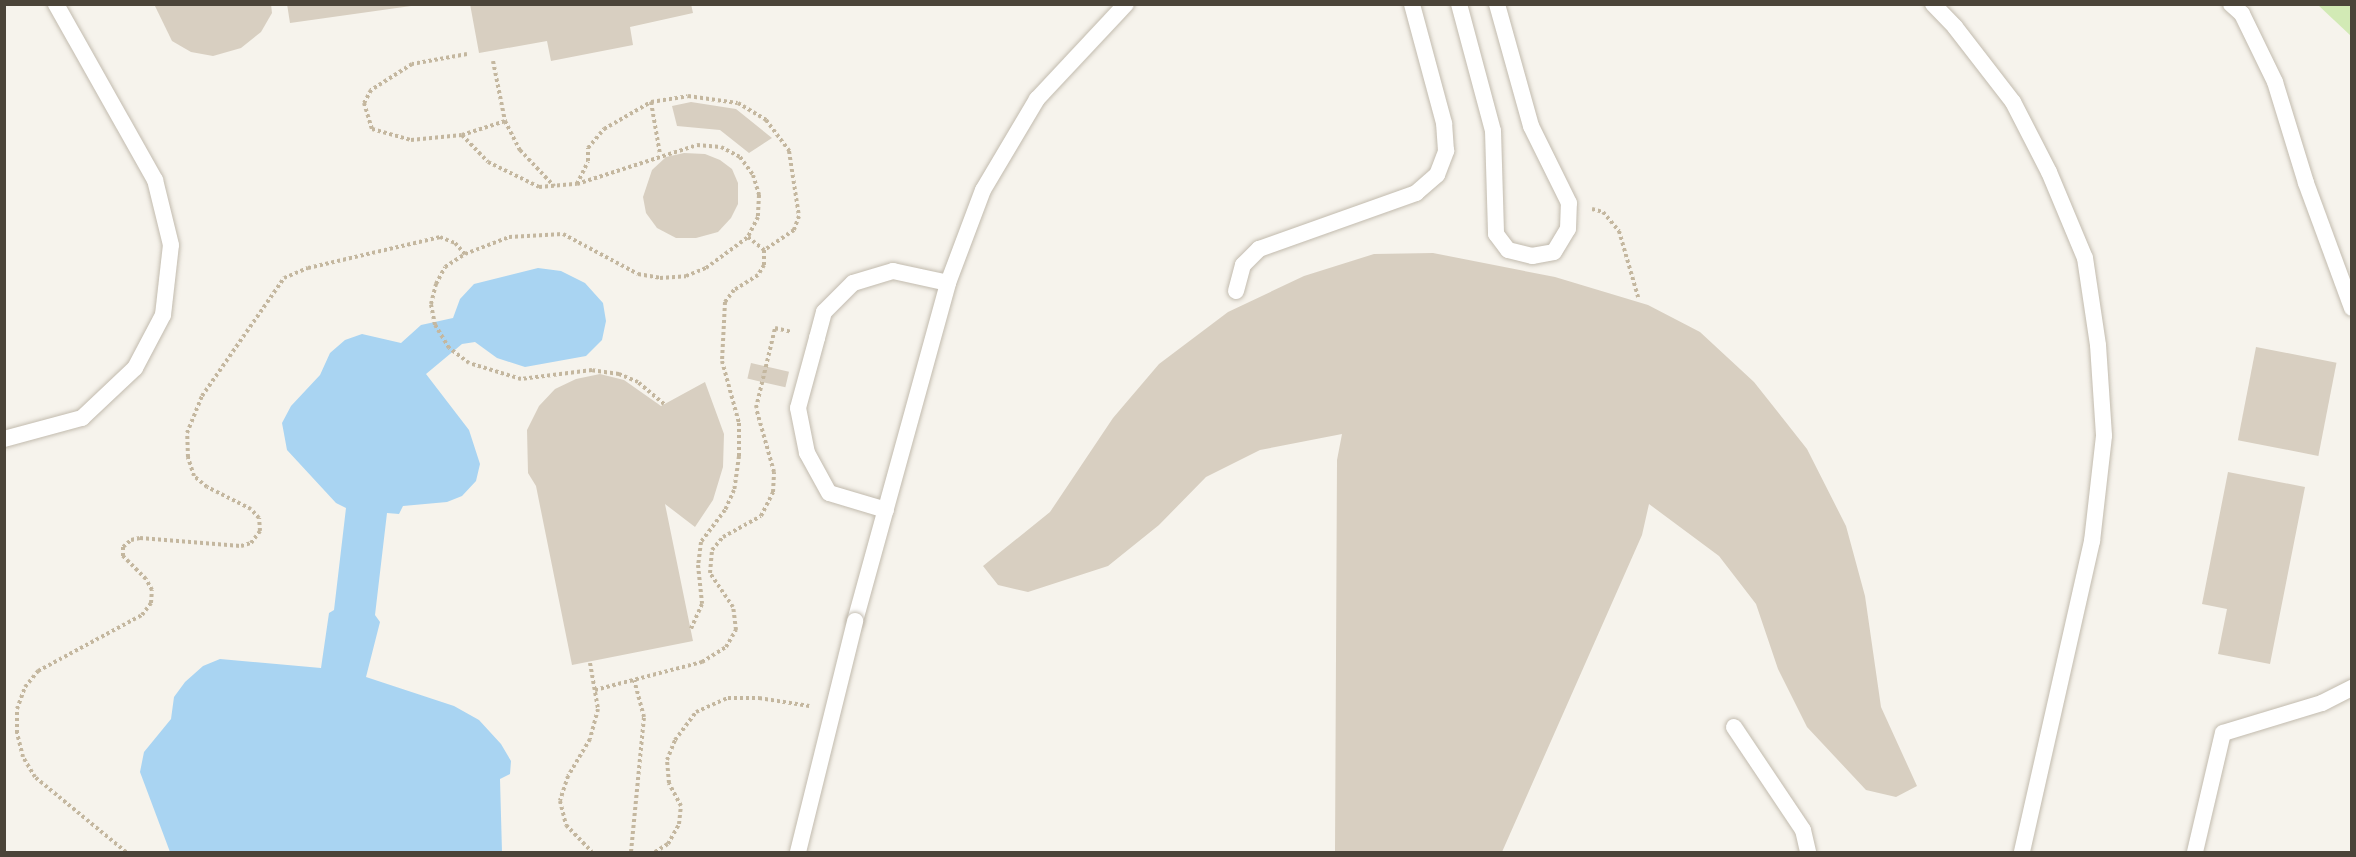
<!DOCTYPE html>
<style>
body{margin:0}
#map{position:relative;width:2356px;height:857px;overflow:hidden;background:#f6f3ec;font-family:"Noto Sans",sans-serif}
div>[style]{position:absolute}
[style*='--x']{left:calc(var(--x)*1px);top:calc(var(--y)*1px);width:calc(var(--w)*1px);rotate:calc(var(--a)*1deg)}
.green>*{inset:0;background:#d2eab5}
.water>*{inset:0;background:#a9d4f2}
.building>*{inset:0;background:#d8cfc1;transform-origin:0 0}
.path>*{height:4px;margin-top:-2px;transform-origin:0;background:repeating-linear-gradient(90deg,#c4b79f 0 3px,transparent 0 6px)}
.roads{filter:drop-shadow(0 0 2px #c2bbae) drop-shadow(0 0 2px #c2bbae)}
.lane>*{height:16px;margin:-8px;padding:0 8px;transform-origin:8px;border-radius:8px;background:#fff}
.bridges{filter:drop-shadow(0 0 2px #c2bbae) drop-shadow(0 0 2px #c2bbae)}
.lane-bridge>*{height:16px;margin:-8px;padding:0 8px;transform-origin:8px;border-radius:8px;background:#fff}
span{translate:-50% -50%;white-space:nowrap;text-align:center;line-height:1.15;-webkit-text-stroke:5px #fff;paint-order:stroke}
.frame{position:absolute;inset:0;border:6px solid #4b4439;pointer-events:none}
</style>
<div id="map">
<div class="green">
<div style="clip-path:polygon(2318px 5px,2351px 5px,2351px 36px)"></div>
</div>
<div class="water">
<div style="clip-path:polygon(538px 268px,561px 271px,585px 283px,603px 303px,606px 321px,602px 340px,586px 356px,525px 367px,497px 358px,475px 342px,462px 344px,426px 374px,469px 430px,480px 464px,476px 481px,462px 496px,447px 502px,403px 506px,399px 514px,387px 513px,375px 615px,380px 622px,366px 677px,454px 706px,479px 720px,501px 744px,511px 761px,510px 774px,500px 779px,502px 852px,170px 852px,140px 772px,144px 752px,171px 719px,174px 697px,185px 682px,203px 666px,220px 659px,321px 668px,329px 613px,334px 610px,346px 508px,336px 503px,287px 450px,282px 423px,291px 406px,320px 375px,330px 353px,345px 340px,362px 334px,401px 343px,421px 325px,453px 318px,460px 299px,474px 284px)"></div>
</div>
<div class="building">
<div style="clip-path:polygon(154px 4px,271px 4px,272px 13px,261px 32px,241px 48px,213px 56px,191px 52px,172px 41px)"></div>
<div style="clip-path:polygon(287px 4px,410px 4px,411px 6px,290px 23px)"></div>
<div style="clip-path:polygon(470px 4px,691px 4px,693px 13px,630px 27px,633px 45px,551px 61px,547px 41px,479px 53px)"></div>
<div style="clip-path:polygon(691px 102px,736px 109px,772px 138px,749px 153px,720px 130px,677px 126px,672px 106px)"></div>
<div style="clip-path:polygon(684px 153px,705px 154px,720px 160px,732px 169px,738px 183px,738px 204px,731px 218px,718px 232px,696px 238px,676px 238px,657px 228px,646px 213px,643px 197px,652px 170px,666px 157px)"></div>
<div style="clip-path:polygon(1433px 253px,1555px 277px,1648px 305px,1700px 332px,1754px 382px,1807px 449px,1846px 526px,1865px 596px,1881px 707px,1917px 786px,1896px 797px,1866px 790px,1807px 727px,1778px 669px,1756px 604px,1719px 556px,1649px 504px,1642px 535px,1502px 852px,1335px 852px,1337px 460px,1342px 434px,1260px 450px,1206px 477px,1159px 525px,1108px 566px,1028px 592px,998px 585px,983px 566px,1050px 512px,1113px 418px,1159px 364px,1228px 312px,1304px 276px,1374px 254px)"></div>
<div style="left:2256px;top:347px;width:82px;height:95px;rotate:11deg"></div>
<div style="left:751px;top:363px;width:39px;height:16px;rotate:13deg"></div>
<div style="clip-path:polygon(600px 374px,624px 380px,661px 406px,705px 382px,724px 434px,723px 467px,713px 500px,695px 527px,665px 504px,693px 641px,572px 665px,536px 486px,528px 473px,527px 430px,539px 406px,555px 389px,576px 379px)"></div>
<div style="clip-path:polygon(2228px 472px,2305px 487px,2270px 664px,2218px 654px,2227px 609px,2202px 604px)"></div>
</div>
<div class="path">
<div style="--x:467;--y:54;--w:56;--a:169.7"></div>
<div style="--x:412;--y:64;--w:49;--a:147.6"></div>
<div style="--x:371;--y:90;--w:15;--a:118"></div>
<div style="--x:364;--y:103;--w:27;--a:73"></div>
<div style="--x:372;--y:129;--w:41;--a:15.8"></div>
<div style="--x:411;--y:140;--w:51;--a:-5.6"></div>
<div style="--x:462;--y:135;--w:45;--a:-18"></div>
<div style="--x:505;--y:121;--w:33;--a:63"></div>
<div style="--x:520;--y:150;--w:50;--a:46.6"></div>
<div style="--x:493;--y:61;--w:61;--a:78.7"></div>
<div style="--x:651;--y:102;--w:53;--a:80.2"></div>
<div style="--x:462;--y:135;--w:37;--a:46"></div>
<div style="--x:488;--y:162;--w:57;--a:26.1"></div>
<div style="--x:539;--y:187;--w:38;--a:-5"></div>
<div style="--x:577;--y:184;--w:126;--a:-18"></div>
<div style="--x:697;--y:145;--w:24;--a:5"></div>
<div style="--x:721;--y:147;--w:21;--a:28"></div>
<div style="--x:740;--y:157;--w:22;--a:54"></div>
<div style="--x:753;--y:175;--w:21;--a:73"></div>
<div style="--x:759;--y:195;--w:22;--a:93"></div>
<div style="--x:758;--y:217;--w:22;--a:117"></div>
<div style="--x:748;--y:237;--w:21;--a:39"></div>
<div style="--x:577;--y:184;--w:25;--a:-64"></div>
<div style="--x:588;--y:161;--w:13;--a:-90"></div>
<div style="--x:588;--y:148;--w:25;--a:-50"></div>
<div style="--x:604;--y:129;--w:54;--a:-29.9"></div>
<div style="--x:651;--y:102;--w:37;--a:-9"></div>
<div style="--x:688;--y:96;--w:50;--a:8"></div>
<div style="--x:738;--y:103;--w:33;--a:31"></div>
<div style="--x:766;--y:120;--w:39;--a:53"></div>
<div style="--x:789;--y:151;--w:66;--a:81.3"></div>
<div style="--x:799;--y:216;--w:15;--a:110"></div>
<div style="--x:794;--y:230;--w:36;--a:146"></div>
<div style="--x:764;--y:250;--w:15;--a:90"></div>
<div style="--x:764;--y:265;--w:12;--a:121"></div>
<div style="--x:758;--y:275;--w:28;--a:148"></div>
<div style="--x:734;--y:290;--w:15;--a:127"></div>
<div style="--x:725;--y:302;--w:59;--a:92.9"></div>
<div style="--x:722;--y:361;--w:64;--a:74.7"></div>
<div style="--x:739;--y:423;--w:33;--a:90"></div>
<div style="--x:739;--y:456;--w:34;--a:98"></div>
<div style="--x:734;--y:490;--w:22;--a:114"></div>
<div style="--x:725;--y:510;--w:40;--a:127"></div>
<div style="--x:701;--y:542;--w:23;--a:97"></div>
<div style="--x:698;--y:565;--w:39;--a:84"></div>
<div style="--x:702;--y:604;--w:27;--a:114"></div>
<div style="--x:1592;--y:209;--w:11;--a:15"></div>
<div style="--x:1603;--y:212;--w:25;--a:50"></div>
<div style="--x:1619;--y:231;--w:69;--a:73.9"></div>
<div style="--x:664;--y:404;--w:34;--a:-140"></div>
<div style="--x:638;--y:382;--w:21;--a:-157"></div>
<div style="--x:619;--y:374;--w:27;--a:-172"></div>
<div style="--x:592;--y:370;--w:72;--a:172.8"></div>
<div style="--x:521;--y:379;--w:54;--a:-162.9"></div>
<div style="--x:469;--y:363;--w:25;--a:-143"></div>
<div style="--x:449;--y:348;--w:27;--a:-121"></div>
<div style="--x:435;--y:325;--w:21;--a:-101"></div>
<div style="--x:431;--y:304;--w:21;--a:-76"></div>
<div style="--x:436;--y:284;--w:19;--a:-62"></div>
<div style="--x:445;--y:267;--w:24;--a:-33"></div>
<div style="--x:465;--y:254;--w:47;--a:-21.1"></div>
<div style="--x:509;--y:237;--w:54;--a:-3.2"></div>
<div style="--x:563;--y:234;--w:85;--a:28.1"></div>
<div style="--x:638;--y:274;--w:22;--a:10"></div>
<div style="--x:660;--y:278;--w:26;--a:-4"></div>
<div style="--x:686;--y:276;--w:22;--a:-22"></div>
<div style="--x:706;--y:268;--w:52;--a:-36.4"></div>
<div style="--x:590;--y:663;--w:47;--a:80.1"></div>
<div style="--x:598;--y:709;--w:31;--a:105"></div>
<div style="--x:590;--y:739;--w:43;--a:120.7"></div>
<div style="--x:568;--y:776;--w:26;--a:108"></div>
<div style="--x:560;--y:801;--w:25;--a:76"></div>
<div style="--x:566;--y:825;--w:37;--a:46"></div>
<div style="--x:595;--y:690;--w:111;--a:-14.7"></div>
<div style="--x:702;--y:662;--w:28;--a:-32"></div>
<div style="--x:726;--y:647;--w:20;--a:-60"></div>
<div style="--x:736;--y:630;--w:23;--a:-97"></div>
<div style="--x:733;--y:607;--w:41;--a:-124.1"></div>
<div style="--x:710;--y:573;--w:23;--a:-85"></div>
<div style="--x:712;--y:550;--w:17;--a:-50"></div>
<div style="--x:723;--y:537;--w:43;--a:-28.9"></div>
<div style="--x:761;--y:516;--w:27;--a:-63"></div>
<div style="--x:773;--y:492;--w:20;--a:-87"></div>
<div style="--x:774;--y:472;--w:66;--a:-105.7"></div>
<div style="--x:756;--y:408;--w:82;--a:-76.6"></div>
<div style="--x:775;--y:328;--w:17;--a:13"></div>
<div style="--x:126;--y:852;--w:118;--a:-140.5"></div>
<div style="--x:35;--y:777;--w:23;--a:-121"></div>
<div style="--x:23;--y:757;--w:25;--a:-104"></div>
<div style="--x:17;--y:733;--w:24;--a:-90"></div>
<div style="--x:17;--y:709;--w:23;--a:-70"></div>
<div style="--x:25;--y:687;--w:21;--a:-51"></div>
<div style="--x:38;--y:671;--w:118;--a:-28.3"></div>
<div style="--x:142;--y:615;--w:15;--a:-53"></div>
<div style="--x:151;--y:603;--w:13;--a:-86"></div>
<div style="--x:152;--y:590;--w:13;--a:-119"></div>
<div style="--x:146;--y:579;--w:33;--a:-135"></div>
<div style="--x:123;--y:556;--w:9;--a:-90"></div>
<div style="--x:123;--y:547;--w:11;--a:-41"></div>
<div style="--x:131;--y:540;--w:9;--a:-13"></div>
<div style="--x:140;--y:538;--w:101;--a:4.5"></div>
<div style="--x:241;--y:546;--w:10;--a:-17"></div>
<div style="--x:251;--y:543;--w:15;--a:-53"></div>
<div style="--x:260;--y:531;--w:13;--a:-94"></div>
<div style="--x:259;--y:518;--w:12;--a:-132"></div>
<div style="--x:251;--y:509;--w:49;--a:-153.4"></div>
<div style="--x:207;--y:487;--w:17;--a:-140"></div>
<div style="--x:194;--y:476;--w:20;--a:-108"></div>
<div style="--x:188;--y:457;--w:24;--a:-92"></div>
<div style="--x:187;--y:433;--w:40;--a:-68"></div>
<div style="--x:202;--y:396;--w:144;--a:-55.2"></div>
<div style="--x:284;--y:278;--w:26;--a:-23"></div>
<div style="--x:308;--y:268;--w:136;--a:-13.2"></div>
<div style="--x:440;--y:237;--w:16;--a:22"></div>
<div style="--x:455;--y:243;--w:15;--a:48"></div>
<div style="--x:631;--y:852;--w:136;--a:-84.5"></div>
<div style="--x:644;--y:717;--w:38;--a:-105"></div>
<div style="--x:655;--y:852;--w:15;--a:-32"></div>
<div style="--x:668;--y:844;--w:23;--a:-61"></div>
<div style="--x:679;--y:824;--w:18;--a:-84"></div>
<div style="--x:681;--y:806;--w:26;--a:-118"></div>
<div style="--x:669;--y:783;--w:23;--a:-95"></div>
<div style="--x:667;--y:760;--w:22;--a:-68"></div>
<div style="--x:675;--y:740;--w:35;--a:-53"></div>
<div style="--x:696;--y:712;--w:35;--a:-24"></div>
<div style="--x:728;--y:698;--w:31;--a:0"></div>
<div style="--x:759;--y:698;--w:51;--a:9.1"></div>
</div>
<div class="roads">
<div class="lane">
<div style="--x:1459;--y:4;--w:131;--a:75"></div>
<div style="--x:1493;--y:131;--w:103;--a:88.3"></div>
<div style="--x:1496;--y:234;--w:20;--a:53"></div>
<div style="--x:1508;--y:250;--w:25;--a:14"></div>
<div style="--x:1532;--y:256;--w:22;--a:-10"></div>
<div style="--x:1554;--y:252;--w:27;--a:-59"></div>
<div style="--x:1568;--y:229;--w:26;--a:-88"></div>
<div style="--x:1569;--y:203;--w:86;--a:-116.3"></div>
<div style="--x:1531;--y:126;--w:127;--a:-105.6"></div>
<div style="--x:1933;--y:4;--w:32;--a:46"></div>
<div style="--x:1955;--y:27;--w:95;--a:52.3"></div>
<div style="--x:2013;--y:102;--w:79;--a:62.8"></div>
<div style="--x:2049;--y:172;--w:93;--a:67.3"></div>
<div style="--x:2085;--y:258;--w:88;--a:81.5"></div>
<div style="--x:2098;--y:345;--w:91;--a:86.2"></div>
<div style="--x:2104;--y:436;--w:106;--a:96.5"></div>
<div style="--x:2092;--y:541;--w:319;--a:102.7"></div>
<div style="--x:2231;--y:4;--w:15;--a:42"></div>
<div style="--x:2242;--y:14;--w:76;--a:64.1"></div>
<div style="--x:2275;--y:82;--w:106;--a:72.9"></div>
<div style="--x:2306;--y:183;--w:133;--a:69.8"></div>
<div style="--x:1236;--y:291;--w:27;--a:-75"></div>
<div style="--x:1243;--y:265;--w:23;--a:-45"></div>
<div style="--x:1259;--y:249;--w:167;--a:-19.6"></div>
<div style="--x:1416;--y:193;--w:28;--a:-41"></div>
<div style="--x:1437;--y:175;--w:26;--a:-69"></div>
<div style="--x:1446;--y:151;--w:28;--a:-94"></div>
<div style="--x:1444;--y:123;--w:123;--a:-105.1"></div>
<div style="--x:4;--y:439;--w:81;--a:-15.1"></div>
<div style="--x:82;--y:418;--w:73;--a:-43.3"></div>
<div style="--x:135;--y:368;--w:60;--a:-62.2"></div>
<div style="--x:163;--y:315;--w:70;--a:-83.5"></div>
<div style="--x:171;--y:245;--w:67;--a:-103.8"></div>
<div style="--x:155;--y:180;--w:202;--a:-119.4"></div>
<div style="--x:886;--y:510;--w:59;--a:-163.4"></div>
<div style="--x:829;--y:493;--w:46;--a:-118.8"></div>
<div style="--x:807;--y:453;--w:46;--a:-101.3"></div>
<div style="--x:798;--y:408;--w:73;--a:-74.8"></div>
<div style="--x:817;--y:338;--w:27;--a:-75"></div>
<div style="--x:824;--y:312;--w:41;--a:-45"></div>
<div style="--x:853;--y:283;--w:42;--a:-16.7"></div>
<div style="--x:893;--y:271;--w:56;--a:12.3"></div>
<div style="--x:855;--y:621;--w:351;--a:-74.6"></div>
<div style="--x:948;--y:283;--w:99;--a:-69.4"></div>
<div style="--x:983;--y:190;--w:106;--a:-59.3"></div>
<div style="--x:1037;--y:99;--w:130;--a:-46.9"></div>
<div style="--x:1734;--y:727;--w:124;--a:56.2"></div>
<div style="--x:1803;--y:830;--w:23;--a:77"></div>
<div style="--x:2195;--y:852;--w:122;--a:-76.8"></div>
<div style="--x:2223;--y:733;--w:103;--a:-16.9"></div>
<div style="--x:2322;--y:703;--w:34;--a:-27"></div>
</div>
</div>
<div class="bridges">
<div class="lane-bridge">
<div style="--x:798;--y:852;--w:238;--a:-76.1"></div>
</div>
</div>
<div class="frame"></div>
</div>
